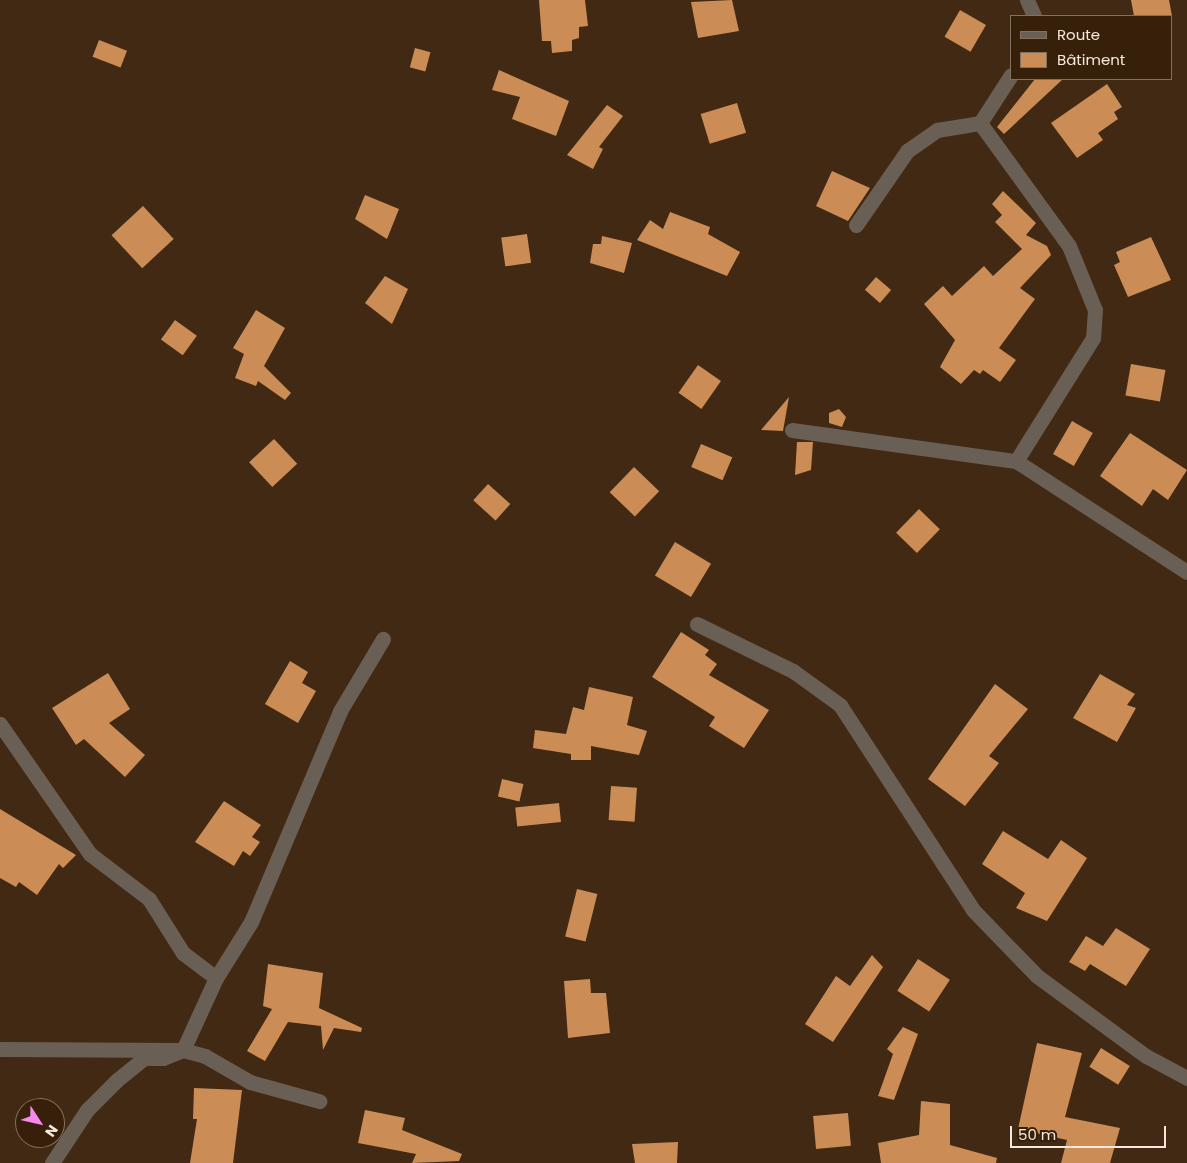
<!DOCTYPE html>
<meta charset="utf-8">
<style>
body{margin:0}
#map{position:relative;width:1187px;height:1163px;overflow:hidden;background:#412914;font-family:Poppins,sans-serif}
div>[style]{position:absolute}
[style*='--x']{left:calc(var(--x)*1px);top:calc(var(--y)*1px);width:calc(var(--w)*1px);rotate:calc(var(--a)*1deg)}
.building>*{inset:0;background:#cb8d55;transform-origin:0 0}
.street>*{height:15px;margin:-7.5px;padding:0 7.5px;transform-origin:7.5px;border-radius:7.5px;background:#6a5f54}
span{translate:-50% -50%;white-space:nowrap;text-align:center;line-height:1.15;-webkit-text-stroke:5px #36200a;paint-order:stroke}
.legend{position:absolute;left:1010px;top:15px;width:162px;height:65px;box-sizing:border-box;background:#36200a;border:1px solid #84705e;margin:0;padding:6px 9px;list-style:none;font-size:15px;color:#f8e8db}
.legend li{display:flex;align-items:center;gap:10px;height:25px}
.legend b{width:25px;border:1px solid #84705e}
.north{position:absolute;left:15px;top:1098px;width:50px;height:50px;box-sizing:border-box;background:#36200a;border:1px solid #84705e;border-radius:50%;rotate:125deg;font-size:14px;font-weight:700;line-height:20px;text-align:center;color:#f8e8db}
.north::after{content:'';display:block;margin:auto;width:18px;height:22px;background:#f788ec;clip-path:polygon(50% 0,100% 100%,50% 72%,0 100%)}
.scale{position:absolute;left:1010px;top:1126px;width:156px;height:22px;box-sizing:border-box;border:2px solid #f8e8db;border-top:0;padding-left:6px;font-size:15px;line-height:18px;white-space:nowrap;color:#f8e8db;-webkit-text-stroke:4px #36200a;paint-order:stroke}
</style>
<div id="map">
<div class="building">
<div style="clip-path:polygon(539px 0,585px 0,588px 26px,579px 27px,579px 38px,572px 40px,572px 51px,552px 53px,551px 41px,542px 41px)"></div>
<div style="clip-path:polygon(732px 0,739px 31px,698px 38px,691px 2px)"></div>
<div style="clip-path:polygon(1131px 0,1169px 0,1172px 16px,1134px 16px)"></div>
<div style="left:960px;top:10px;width:30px;height:31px;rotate:30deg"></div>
<div style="left:99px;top:40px;width:30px;height:18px;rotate:21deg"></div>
<div style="left:415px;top:48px;width:16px;height:20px;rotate:15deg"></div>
<div style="clip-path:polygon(499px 70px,569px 101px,556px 136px,512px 119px,520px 97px,492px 90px)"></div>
<div style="clip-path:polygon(1035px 79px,1063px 79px,1004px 134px,997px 127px)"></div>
<div style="clip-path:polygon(1107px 84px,1122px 107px,1114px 112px,1118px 119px,1098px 133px,1103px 140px,1077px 158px,1051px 123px)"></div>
<div style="left:737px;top:103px;width:31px;height:38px;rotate:73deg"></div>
<div style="clip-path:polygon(607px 105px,623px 116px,599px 147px,603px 149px,593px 169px,567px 155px)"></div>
<div style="clip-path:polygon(832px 171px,870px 188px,848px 221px,816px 206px)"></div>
<div style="clip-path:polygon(1003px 191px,1036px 223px,1026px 235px,1047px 246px,1051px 255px,1020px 288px,1035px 299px,999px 348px,1016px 360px,1000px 382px,983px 370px,980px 374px,974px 370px,961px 384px,940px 367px,955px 340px,924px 304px,943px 286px,952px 296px,984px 266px,993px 276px,1022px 249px,995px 222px,1002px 215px,992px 204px)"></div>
<div style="clip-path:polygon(365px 195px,399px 209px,387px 239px,355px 219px)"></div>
<div style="left:143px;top:206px;width:45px;height:43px;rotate:47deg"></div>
<div style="clip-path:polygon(670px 212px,710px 227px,708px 234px,740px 252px,727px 276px,637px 240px,650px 220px,663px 229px)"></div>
<div style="left:527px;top:234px;width:29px;height:26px;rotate:82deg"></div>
<div style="clip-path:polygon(602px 236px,632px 243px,624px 273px,590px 263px,593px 244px,601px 244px)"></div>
<div style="clip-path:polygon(1151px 237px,1171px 280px,1128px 297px,1114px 265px,1120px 262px,1116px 252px)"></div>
<div style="clip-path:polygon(385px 276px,408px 289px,392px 324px,365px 303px)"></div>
<div style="left:876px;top:277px;width:20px;height:17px;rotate:41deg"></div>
<div style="clip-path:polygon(256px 310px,285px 328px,264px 366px,291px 393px,285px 400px,258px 381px,256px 386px,235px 378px,244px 354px,233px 348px)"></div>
<div style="left:175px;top:320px;width:27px;height:24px;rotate:36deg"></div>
<div style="left:1131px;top:364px;width:35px;height:32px;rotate:10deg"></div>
<div style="left:698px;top:365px;width:28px;height:34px;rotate:35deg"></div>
<div style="clip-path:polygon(789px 397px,783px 431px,761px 430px)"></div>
<div style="clip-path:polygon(839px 409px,846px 417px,842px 427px,829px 423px,829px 413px)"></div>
<div style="left:1072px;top:421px;width:24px;height:38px;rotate:30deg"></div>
<div style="clip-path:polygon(1130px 433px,1187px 470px,1168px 500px,1153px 489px,1142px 506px,1100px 476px)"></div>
<div style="left:274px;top:439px;width:34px;height:34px;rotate:47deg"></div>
<div style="clip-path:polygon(797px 442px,813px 442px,811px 470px,795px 475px)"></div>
<div style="left:701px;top:444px;width:34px;height:25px;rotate:23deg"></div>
<div style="left:634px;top:467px;width:35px;height:35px;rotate:44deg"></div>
<div style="left:488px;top:484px;width:30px;height:22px;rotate:42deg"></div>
<div style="left:919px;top:509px;width:29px;height:33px;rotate:44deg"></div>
<div style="left:675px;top:542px;width:42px;height:39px;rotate:31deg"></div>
<div style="clip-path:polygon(681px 632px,709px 650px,705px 655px,717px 664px,709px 675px,769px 710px,744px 748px,709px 726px,715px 717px,652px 677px)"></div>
<div style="clip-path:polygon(290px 661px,308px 672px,302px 683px,316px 691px,298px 723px,265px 704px)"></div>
<div style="clip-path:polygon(108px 673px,130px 709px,109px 723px,145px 755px,125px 777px,84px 739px,76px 745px,52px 708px)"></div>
<div style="clip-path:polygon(1100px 674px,1135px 694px,1127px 705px,1136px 708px,1117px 742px,1073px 718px)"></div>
<div style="clip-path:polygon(995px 684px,1028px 709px,989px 756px,999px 763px,965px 806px,928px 779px)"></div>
<div style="clip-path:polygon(589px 687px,633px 697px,627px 725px,647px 731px,639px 755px,591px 746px,591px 760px,571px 760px,571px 754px,533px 748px,535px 730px,566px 734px,573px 707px,584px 710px)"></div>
<div style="left:502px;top:779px;width:22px;height:18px;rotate:13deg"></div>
<div style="left:611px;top:786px;width:26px;height:34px;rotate:4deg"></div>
<div style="clip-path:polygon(224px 801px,261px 825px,252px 837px,260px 842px,250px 856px,243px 851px,234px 866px,195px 842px)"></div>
<div style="left:559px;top:803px;width:19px;height:44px;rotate:84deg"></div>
<div style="clip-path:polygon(0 809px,76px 855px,63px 868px,59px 864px,37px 895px,19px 882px,16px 887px,0 878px)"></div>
<div style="clip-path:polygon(1003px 831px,1048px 859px,1061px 840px,1087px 858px,1047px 921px,1016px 908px,1025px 893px,982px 864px)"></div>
<div style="left:577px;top:889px;width:21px;height:49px;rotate:14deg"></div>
<div style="clip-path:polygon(1116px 928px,1150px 949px,1126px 986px,1090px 964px,1085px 971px,1069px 962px,1086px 936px,1103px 946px)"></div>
<div style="clip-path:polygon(872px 955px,883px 967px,833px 1042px,805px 1024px,836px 976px,850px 986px)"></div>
<div style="left:918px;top:959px;width:38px;height:38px;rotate:33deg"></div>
<div style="clip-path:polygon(268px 964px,323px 973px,319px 1008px,362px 1028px,361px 1032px,334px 1028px,323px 1050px,321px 1026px,288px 1022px,265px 1061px,247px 1051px,272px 1009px,263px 1006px)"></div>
<div style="clip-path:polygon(590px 979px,591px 993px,606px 993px,610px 1033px,568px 1038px,564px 981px)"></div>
<div style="clip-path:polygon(903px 1027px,918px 1034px,894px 1100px,878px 1096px,893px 1054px,887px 1049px)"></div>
<div style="clip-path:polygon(1037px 1043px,1082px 1053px,1065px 1117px,1120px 1128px,1110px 1163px,1061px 1163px,1067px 1140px,1018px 1129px)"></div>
<div style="left:1101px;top:1048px;width:34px;height:22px;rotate:32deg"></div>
<div style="clip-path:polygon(194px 1088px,242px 1090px,233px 1163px,190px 1163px,197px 1119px,193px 1119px)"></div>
<div style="clip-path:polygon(921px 1101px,950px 1104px,950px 1145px,997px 1158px,996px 1163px,881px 1163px,878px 1143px,919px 1135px)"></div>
<div style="clip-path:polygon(365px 1110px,405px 1118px,402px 1130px,462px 1154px,459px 1161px,412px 1163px,416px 1154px,358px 1143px)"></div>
<div style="left:848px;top:1113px;width:33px;height:35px;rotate:85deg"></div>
<div style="clip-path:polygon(678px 1142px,677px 1163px,635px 1163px,632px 1144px)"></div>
</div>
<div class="street">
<div style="--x:1027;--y:0;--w:17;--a:66"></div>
<div style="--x:980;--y:123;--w:57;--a:-57.1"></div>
<div style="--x:856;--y:225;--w:90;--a:-55.4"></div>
<div style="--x:907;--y:151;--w:37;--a:-35"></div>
<div style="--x:937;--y:130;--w:44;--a:-9.2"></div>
<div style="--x:980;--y:123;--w:152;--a:54.1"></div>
<div style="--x:1069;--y:246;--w:69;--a:67.9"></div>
<div style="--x:1095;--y:310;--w:28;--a:94"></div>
<div style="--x:1093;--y:338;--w:145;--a:122"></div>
<div style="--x:792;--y:430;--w:226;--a:7.9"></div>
<div style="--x:1016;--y:461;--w:204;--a:33"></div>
<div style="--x:697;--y:624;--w:107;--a:26.1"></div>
<div style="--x:793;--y:671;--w:58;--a:35.9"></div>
<div style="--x:840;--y:705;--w:244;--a:57"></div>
<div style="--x:973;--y:910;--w:92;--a:45.9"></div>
<div style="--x:1037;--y:976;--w:135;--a:36.3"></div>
<div style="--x:1146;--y:1056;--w:47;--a:28.2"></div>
<div style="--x:0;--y:724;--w:158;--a:55.3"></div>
<div style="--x:90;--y:854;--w:74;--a:37.3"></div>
<div style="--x:149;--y:899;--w:64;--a:57.8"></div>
<div style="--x:183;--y:953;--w:41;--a:37.1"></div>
<div style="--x:0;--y:1049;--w:183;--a:0.3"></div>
<div style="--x:183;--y:1050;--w:23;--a:15"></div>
<div style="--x:205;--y:1056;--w:52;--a:30"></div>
<div style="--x:250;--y:1082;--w:72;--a:15.4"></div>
<div style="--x:52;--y:1163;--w:64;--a:-56.6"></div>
<div style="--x:87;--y:1110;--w:42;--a:-45"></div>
<div style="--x:117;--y:1080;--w:35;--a:-39"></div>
<div style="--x:144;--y:1058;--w:19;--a:0"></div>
<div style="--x:163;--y:1058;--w:22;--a:-22"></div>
<div style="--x:183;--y:1050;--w:79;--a:-65.4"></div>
<div style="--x:216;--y:978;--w:66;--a:-58"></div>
<div style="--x:251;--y:922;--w:229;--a:-67.1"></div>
<div style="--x:340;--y:711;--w:84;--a:-59.2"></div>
</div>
<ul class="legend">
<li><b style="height:6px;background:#6a5f54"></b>Route</li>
<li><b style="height:14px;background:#cb8d55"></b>Bâtiment</li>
</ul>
<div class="north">N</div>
<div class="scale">50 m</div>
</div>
